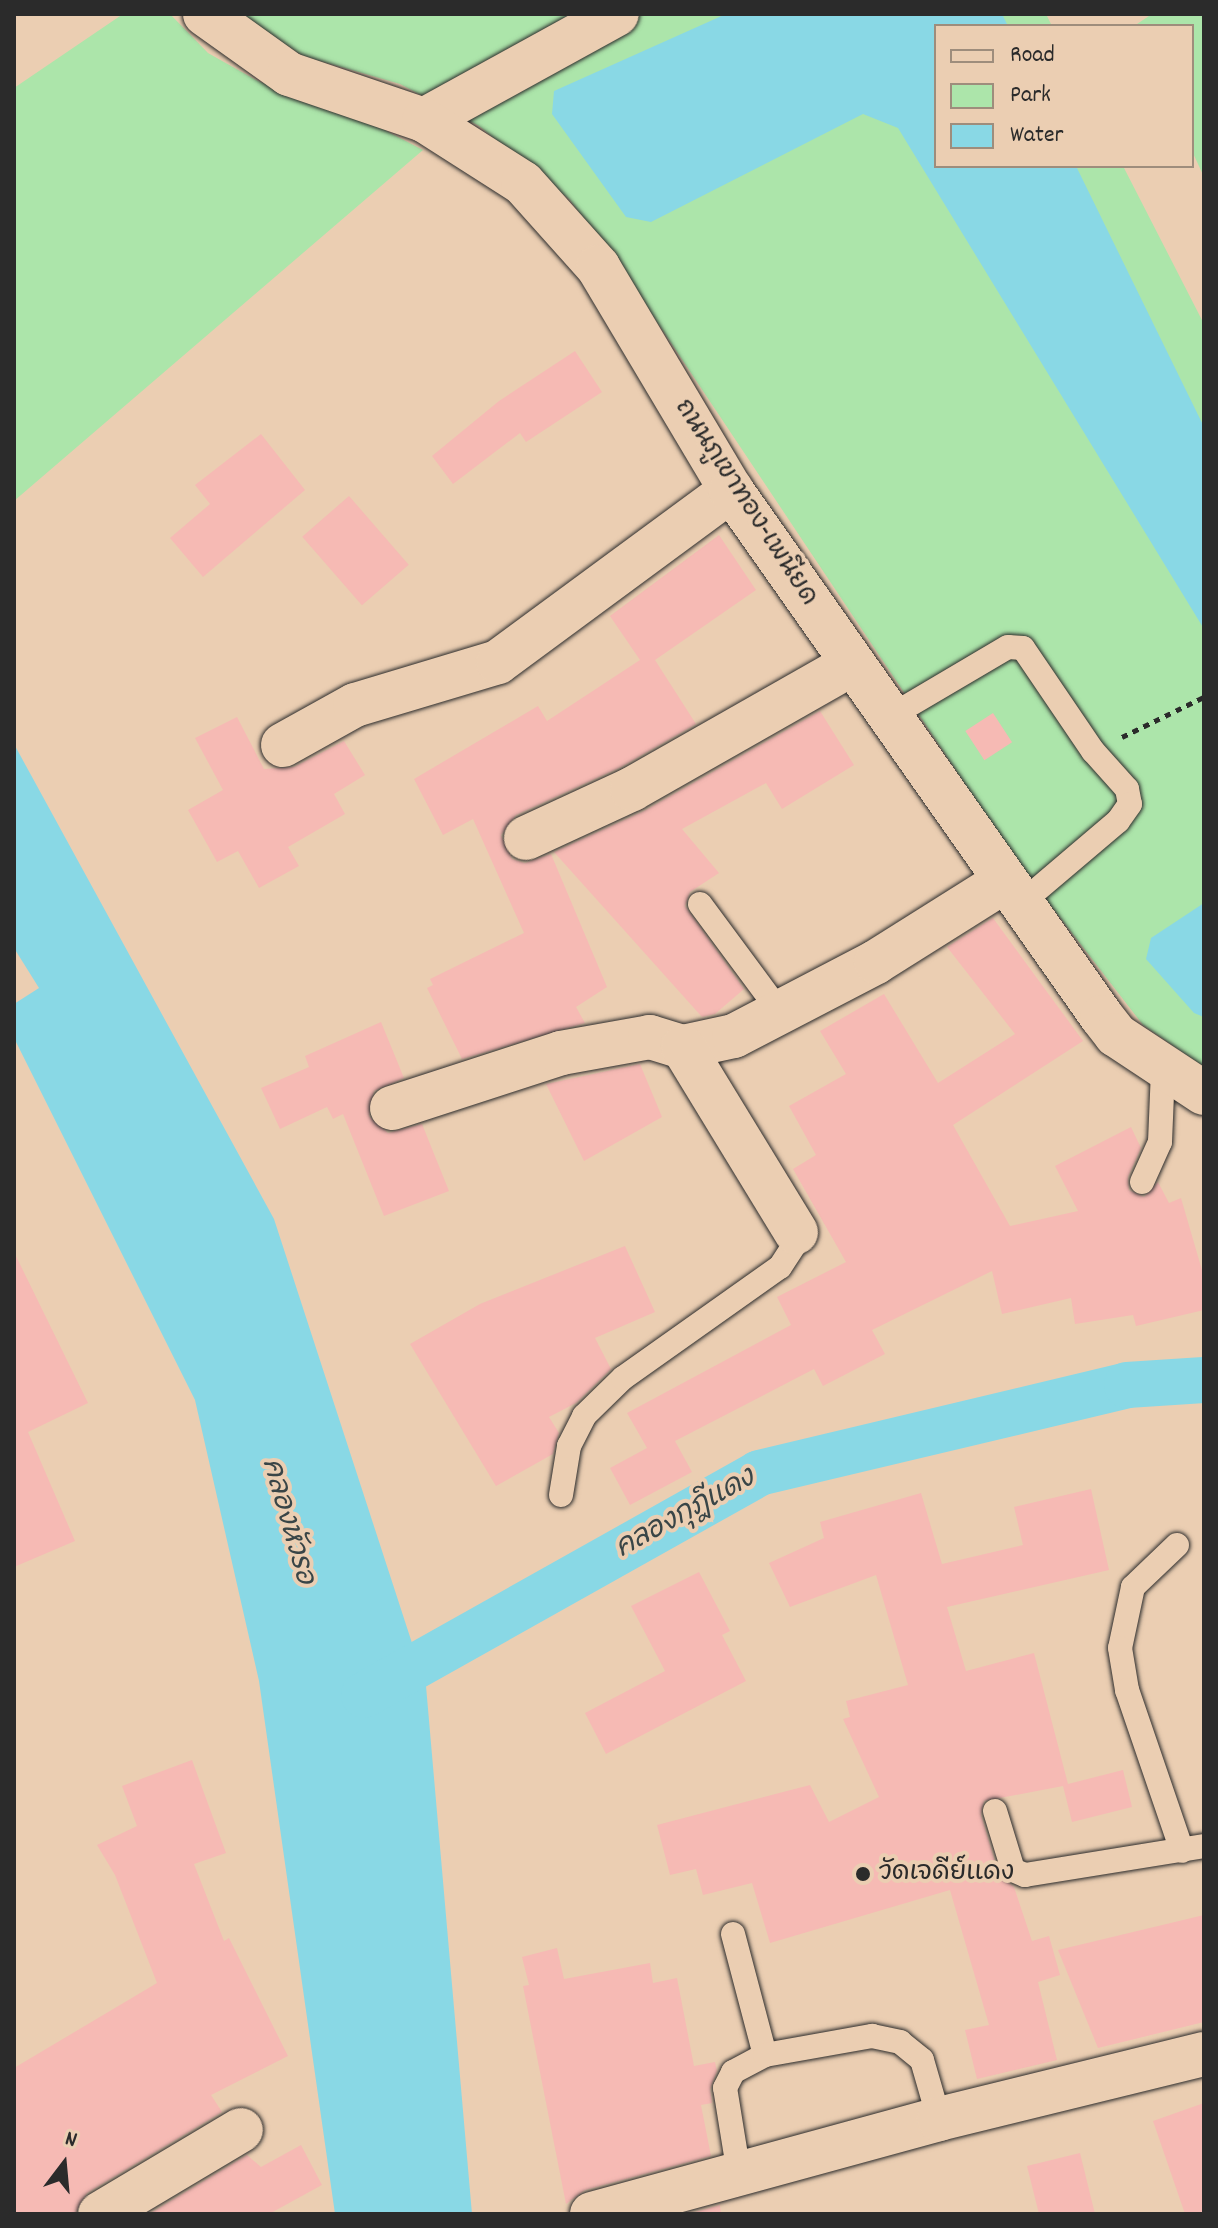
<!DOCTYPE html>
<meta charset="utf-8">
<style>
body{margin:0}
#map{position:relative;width:1218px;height:2228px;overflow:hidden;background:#ebceb2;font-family:Dekko,"Playpen Sans Thai",sans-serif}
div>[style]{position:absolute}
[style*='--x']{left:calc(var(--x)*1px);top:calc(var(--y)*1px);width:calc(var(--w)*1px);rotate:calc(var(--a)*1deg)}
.green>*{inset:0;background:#ace5aa}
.water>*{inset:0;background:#89d8e5}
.canal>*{height:46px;margin:-23px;padding:0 23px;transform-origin:23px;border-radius:23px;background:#89d8e5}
.building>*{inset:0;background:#f6bab4;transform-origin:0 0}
.path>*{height:5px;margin-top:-2.5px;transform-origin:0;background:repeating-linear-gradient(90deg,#2b2b2b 0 6px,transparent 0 12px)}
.roads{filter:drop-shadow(0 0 2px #2b2b2b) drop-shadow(0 0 2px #2b2b2b)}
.service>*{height:24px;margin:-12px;padding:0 12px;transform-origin:12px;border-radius:12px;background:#ebceb2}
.minor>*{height:44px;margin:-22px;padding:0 22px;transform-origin:22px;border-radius:22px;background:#ebceb2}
.secondary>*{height:44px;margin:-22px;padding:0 22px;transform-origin:22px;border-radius:22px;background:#ebceb2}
.dots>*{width:22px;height:22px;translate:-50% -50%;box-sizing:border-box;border:4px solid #ebceb2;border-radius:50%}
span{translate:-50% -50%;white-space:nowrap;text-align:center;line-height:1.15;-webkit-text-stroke:8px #ebceb2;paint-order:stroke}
.street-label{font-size:26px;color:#2b2b2b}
.poi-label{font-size:26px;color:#2b2b2b}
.left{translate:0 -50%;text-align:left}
.water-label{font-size:28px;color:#394547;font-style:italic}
.frame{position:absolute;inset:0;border:16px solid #2b2b2b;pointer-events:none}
.legend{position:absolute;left:934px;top:24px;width:260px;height:144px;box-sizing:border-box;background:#ebceb2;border:2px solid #9e8d7c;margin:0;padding:10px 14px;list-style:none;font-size:24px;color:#2b2b2b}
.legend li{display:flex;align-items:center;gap:16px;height:40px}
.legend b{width:40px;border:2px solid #9e8d7c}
.north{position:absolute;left:24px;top:2124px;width:80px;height:80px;-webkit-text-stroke:6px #ebceb2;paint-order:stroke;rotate:16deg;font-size:22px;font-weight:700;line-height:32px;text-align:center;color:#2b2b2b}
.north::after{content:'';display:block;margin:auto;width:28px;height:36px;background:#2b2b2b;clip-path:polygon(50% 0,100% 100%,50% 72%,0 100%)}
</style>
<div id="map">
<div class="green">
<div style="clip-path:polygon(123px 14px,170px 14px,208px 53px,258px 81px,377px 126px,423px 150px,14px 501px,14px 88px)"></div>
<div style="clip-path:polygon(237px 14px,1046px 14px,1052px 26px,936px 26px,936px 166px,1123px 166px,1204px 324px,1204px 1067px,1143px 1025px,1017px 862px,615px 259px,569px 199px,479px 126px,400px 84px,303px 56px)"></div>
<div style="clip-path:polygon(1152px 14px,1204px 14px,1204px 177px,1192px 151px,1192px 26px,1134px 26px)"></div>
</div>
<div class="water">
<div style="clip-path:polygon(726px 14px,1002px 14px,1008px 26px,936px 26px,936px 166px,1076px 166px,1204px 427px,1204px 629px,898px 128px,863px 114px,651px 222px,626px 217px,552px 114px,554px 91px)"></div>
<div style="clip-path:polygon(14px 744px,274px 1219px,426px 1686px,472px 2214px,335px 2214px,259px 1681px,195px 1400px,14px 1038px,14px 1004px,39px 988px,14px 948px)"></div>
<div style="clip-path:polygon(1204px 903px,1204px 1017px,1194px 1013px,1146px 959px,1151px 938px)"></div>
</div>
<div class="canal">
<div style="--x:364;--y:1695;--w:453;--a:-29.3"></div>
<div style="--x:759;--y:1473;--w:378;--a:-13.4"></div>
<div style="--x:1127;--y:1385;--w:77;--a:-3.7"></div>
</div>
<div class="building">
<div style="clip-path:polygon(575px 351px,602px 392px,526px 442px,520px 433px,453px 484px,432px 456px,499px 401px)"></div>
<div style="clip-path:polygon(261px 434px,305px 490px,203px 577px,170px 538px,210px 504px,195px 485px)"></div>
<div style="left:349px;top:496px;width:91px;height:62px;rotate:49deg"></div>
<div style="clip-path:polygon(719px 535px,756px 590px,655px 660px,696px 724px,621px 767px,516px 815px,501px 835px,512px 859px,525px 863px,551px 854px,607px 987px,576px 1007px,585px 1023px,462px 1059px,427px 988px,433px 985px,430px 979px,524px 933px,473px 819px,443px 835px,414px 779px,538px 706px,547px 721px,640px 660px,610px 616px)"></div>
<div style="clip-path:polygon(820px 711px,854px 765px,782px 809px,766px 783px,682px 829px,719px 873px,690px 892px,685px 906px,744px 989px,715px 1014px,702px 1017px,554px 852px,644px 811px)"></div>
<div style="left:993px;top:713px;width:35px;height:33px;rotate:57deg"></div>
<div style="clip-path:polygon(237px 717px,264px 769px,294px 767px,344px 741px,365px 775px,334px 794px,345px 814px,288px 847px,299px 866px,259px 888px,238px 851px,217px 862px,188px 810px,223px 790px,195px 738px)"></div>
<div style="clip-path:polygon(993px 918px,1083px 1041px,953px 1125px,1010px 1226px,1078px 1211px,1055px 1166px,1131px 1127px,1141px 1148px,1128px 1177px,1129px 1190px,1144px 1197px,1158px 1182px,1169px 1203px,1181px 1198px,1204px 1277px,1204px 1310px,1136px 1326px,1133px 1315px,1075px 1324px,1071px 1298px,1002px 1314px,992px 1271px,872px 1330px,885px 1354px,823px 1386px,814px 1369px,675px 1441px,692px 1472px,630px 1505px,610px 1468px,647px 1448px,627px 1413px,791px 1325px,777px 1297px,846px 1262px,793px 1169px,816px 1155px,789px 1106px,846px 1074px,820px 1031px,884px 994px,938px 1083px,1015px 1034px,947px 947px)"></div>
<div style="clip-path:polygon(381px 1022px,404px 1078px,374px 1091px,369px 1116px,388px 1133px,422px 1124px,449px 1191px,384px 1216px,343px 1114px,333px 1119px,327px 1107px,280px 1129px,261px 1088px,309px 1067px,305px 1056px)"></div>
<div style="clip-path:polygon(640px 1064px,662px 1117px,584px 1161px,546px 1084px)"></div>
<div style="clip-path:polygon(625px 1246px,655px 1312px,595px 1338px,611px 1369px,576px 1403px,549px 1417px,559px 1433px,553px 1454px,496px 1486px,410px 1344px,480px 1304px)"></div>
<div style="clip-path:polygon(14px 1252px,88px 1403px,28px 1432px,75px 1541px,14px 1567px)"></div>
<div style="clip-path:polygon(1091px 1489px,1109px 1570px,947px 1607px,966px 1671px,1034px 1653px,1068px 1784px,1123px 1770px,1132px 1807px,1072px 1822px,1063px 1786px,984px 1801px,981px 1815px,999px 1875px,1014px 1887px,1032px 1941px,1049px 1936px,1060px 1975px,1038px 1982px,1057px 2060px,977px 2079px,965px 2030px,989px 2025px,950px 1890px,770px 1943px,752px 1883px,703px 1895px,696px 1869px,670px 1875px,657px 1825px,810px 1785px,829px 1822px,879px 1797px,843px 1719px,850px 1717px,846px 1701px,908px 1685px,876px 1575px,790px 1607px,769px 1563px,824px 1538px,820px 1522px,921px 1493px,942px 1564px,1023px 1545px,1014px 1507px)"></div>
<div style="clip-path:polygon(699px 1572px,730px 1631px,722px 1635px,746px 1681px,606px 1754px,585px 1713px,665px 1671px,631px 1606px)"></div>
<div style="clip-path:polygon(192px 1760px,226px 1853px,194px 1864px,224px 1941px,229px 1938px,288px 2056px,211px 2095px,222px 2112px,87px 2193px,75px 2214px,14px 2214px,14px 2068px,157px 1983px,115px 1875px,97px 1845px,137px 1826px,122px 1786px)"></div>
<div style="clip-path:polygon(1204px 1915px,1204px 2022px,1098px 2048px,1058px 1950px)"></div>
<div style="clip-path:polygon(557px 1948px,564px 1979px,650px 1963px,653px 1983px,677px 1978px,694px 2066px,715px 2062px,717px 2071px,710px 2089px,712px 2103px,701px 2105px,711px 2156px,585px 2190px,566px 2204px,523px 1986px,529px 1985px,522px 1957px)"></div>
<div style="clip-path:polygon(1204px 2103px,1204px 2214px,1185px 2214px,1153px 2121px)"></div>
<div style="clip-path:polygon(301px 2145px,322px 2185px,269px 2214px,149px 2214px,247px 2155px,261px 2167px)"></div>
<div style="clip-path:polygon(1080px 2153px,1095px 2214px,1039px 2214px,1027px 2166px)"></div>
<div style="clip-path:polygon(720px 2205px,721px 2214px,688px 2214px)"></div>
</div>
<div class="path">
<div style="--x:1122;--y:737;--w:91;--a:-26"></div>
</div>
<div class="roads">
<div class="service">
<div style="--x:889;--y:717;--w:138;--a:-30.5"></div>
<div style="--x:1008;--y:647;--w:15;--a:4"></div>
<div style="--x:1023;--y:648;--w:125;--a:55.8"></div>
<div style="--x:1093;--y:751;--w:51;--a:48.2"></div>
<div style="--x:1127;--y:789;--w:15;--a:79"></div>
<div style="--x:1130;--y:804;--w:21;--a:125"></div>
<div style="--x:1118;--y:821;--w:128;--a:139.7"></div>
<div style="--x:700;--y:904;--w:134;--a:53.5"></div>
<div style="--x:1142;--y:1182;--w:44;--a:-65.8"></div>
<div style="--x:1160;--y:1142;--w:73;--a:-87.6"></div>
<div style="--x:561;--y:1495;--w:50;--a:-80.7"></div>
<div style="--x:569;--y:1446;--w:34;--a:-63"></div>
<div style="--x:584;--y:1416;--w:54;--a:-44.3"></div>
<div style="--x:623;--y:1378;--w:192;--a:-35.3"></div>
<div style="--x:780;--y:1267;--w:27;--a:-57"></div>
<div style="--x:795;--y:1244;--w:12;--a:-85"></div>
<div style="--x:1177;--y:1545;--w:61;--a:136.3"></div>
<div style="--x:1133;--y:1587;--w:62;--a:102"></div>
<div style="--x:1120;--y:1648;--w:43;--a:80.5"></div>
<div style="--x:1127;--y:1690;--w:170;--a:71.1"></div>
<div style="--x:995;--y:1811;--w:62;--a:73"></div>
<div style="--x:1013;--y:1870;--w:13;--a:23"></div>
<div style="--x:1025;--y:1875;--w:181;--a:-9.2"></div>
<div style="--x:733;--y:1934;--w:125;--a:75.2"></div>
<div style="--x:739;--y:2174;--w:87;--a:-99.2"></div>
<div style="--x:725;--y:2088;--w:18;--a:-63"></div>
<div style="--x:733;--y:2072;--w:36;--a:-28"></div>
<div style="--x:765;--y:2055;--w:109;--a:-10.1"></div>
<div style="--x:872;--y:2036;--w:29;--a:12"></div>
<div style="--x:900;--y:2042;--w:28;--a:39"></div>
<div style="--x:922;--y:2060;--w:61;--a:73.9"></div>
</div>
<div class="minor">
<div style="--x:424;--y:120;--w:220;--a:-28.8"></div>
<div style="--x:283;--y:745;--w:82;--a:-29.1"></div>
<div style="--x:355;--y:705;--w:149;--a:-16.7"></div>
<div style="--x:498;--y:662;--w:290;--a:-36.4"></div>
<div style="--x:526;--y:838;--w:117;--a:-24.8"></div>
<div style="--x:632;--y:789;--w:253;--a:-29.6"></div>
<div style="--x:683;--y:1047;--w:52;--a:-12.2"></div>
<div style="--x:734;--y:1036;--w:160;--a:-27.5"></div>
<div style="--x:876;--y:962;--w:150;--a:-32.2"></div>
<div style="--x:392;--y:1108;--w:178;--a:-18"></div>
<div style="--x:561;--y:1053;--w:90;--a:-10.2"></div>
<div style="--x:650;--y:1037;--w:34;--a:17"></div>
<div style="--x:683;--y:1047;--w:217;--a:58.6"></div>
<div style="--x:100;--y:2214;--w:164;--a:-30.8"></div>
<div style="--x:592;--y:2214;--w:360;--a:-15.3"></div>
<div style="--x:939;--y:2119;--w:273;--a:-13.8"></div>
</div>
<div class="secondary">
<div style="--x:205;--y:14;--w:103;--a:35.5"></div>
<div style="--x:289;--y:74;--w:143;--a:18.8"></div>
<div style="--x:424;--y:120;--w:117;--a:32.5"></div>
<div style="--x:523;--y:183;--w:113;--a:48.2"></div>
<div style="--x:598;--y:267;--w:260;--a:59.2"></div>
<div style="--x:731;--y:490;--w:644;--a:54.86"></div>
<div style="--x:1102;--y:1017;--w:23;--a:52"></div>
<div style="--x:1116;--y:1035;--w:105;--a:33.4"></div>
</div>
</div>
<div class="dots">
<div style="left:863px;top:1874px;background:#2b2b2b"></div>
</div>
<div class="street-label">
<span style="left:745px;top:503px;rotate:57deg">ถนนภูเขาทอง-เพนียด</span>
</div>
<div class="poi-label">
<span class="left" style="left:879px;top:1874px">วัดเจดีย์แดง</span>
</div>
<div class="water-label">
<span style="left:686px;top:1515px;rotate:-29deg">คลองกุฎีแดง</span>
<span style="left:286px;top:1522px;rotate:74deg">คลองหัวรอ</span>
</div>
<div class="frame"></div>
<ul class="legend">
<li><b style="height:10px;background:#ebceb2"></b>Road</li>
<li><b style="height:22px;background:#ace5aa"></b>Park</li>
<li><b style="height:22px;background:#89d8e5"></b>Water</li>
</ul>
<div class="north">N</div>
</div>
